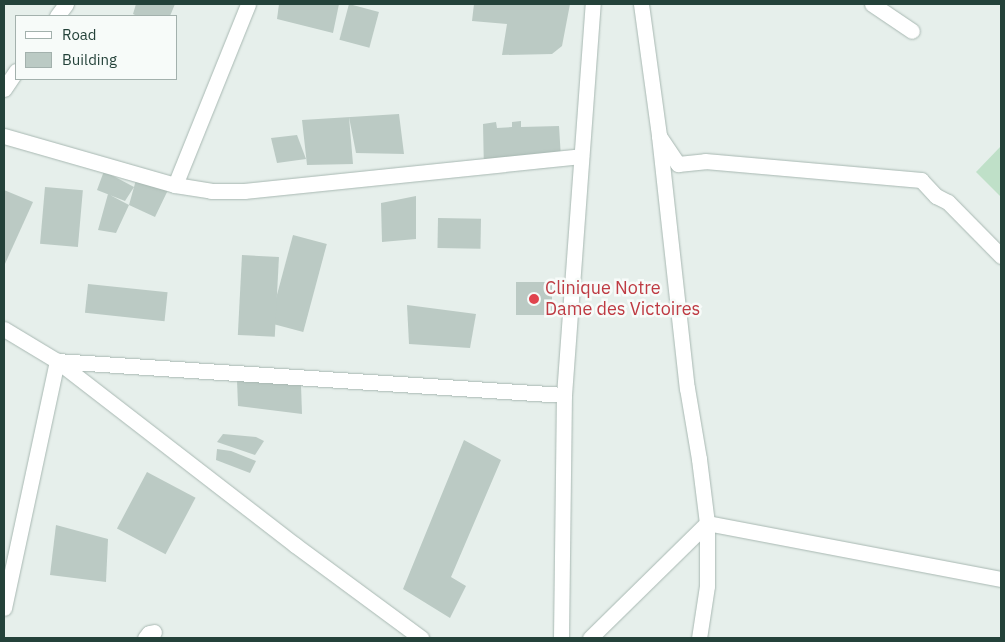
<!DOCTYPE html>
<style>
body{margin:0}
#map{position:relative;width:1005px;height:642px;overflow:hidden;background:#e6efeb;font-family:"IBM Plex Sans",sans-serif}
div>[style]{position:absolute}
[style*='--x']{left:calc(var(--x)*1px);top:calc(var(--y)*1px);width:calc(var(--w)*1px);rotate:calc(var(--a)*1deg)}
.green>*{inset:0;background:#bfe0c8}
.building>*{inset:0;background:#bbcac4;transform-origin:0 0}
.roads{filter:drop-shadow(0 0 1px #a8b8b2) drop-shadow(0 0 1px #a8b8b2)}
.street>*{height:15px;margin:-7.5px;padding:0 7.5px;transform-origin:7.5px;border-radius:7.5px;background:#fff}
.secondary>*{height:15px;margin:-7.5px;padding:0 7.5px;transform-origin:7.5px;border-radius:7.5px;background:#fff}
.dots>*{width:14px;height:14px;translate:-50% -50%;box-sizing:border-box;border:2px solid #f7fbf9;border-radius:50%}
span{translate:-50% -50%;white-space:nowrap;text-align:center;line-height:1.15;-webkit-text-stroke:5px #f7fbf9;paint-order:stroke}
.health-label{font-size:18px;color:#be3a42}
.left{translate:0 -50%;text-align:left}
.frame{position:absolute;inset:0;border:5px solid #24423a;pointer-events:none}
.legend{position:absolute;left:15px;top:15px;width:162px;height:65px;box-sizing:border-box;background:#f7fbf9;border:1px solid #a3b1ad;margin:0;padding:6px 9px;list-style:none;font-size:15px;color:#24423a}
.legend li{display:flex;align-items:center;gap:10px;height:25px}
.legend b{width:25px;border:1px solid #a3b1ad}
</style>
<div id="map">
<div class="green">
<div style="clip-path:polygon(1001px 146px,1001px 197px,976px 172px)"></div>
</div>
<div class="building">
<div style="clip-path:polygon(136px 4px,175px 4px,170px 16px,137px 16px,133px 14px)"></div>
<div style="clip-path:polygon(279px 4px,339px 4px,333px 33px,277px 19px)"></div>
<div style="left:349px;top:4px;width:31px;height:37px;rotate:15deg"></div>
<div style="clip-path:polygon(474px 4px,570px 4px,562px 46px,552px 54px,502px 55px,507px 24px,472px 21px)"></div>
<div style="clip-path:polygon(399px 114px,404px 154px,356px 153px,349px 117px,353px 164px,307px 165px,302px 120px)"></div>
<div style="clip-path:polygon(521px 121px,521px 127px,559px 126px,561px 158px,548px 168px,484px 172px,483px 124px,496px 122px,497px 128px,512px 127px,512px 122px)"></div>
<div style="clip-path:polygon(297px 135px,306px 159px,277px 163px,271px 138px)"></div>
<div style="clip-path:polygon(104px 171px,134px 187px,136px 180px,168px 190px,155px 217px,129px 205px,116px 233px,98px 230px,108px 194px,129px 205px,134px 187px,125px 201px,97px 190px)"></div>
<div style="left:45px;top:187px;width:38px;height:57px;rotate:5deg"></div>
<div style="clip-path:polygon(4px 190px,33px 202px,4px 266px)"></div>
<div style="clip-path:polygon(416px 196px,416px 239px,382px 242px,381px 203px)"></div>
<div style="left:438px;top:218px;width:43px;height:30px;rotate:1deg"></div>
<div style="left:293px;top:235px;width:35px;height:91px;rotate:15deg"></div>
<div style="left:242px;top:255px;width:37px;height:80px;rotate:3deg"></div>
<div style="left:516px;top:282px;width:36px;height:33px"></div>
<div style="left:88px;top:284px;width:80px;height:29px;rotate:6deg"></div>
<div style="clip-path:polygon(407px 305px,476px 314px,470px 348px,409px 344px)"></div>
<div style="clip-path:polygon(237px 380px,301px 385px,302px 414px,238px 406px)"></div>
<div style="clip-path:polygon(223px 434px,256px 437px,264px 441px,255px 455px,217px 442px)"></div>
<div style="clip-path:polygon(464px 440px,501px 460px,451px 577px,466px 586px,450px 618px,403px 589px)"></div>
<div style="clip-path:polygon(217px 449px,231px 451px,256px 461px,250px 473px,216px 460px)"></div>
<div style="left:147px;top:472px;width:55px;height:64px;rotate:28deg"></div>
<div style="clip-path:polygon(56px 525px,108px 539px,106px 582px,50px 575px)"></div>
</div>
<div class="roads">
<div class="street">
<div style="--x:872;--y:4;--w:48;--a:34"></div>
<div style="--x:57;--y:16;--w:15;--a:-53"></div>
<div style="--x:4;--y:89;--w:22;--a:-56"></div>
<div style="--x:4;--y:136;--w:178;--a:16"></div>
<div style="--x:175;--y:185;--w:36;--a:9"></div>
<div style="--x:211;--y:191;--w:33;--a:0"></div>
<div style="--x:244;--y:191;--w:339;--a:-5.9"></div>
<div style="--x:659;--y:136;--w:34;--a:56"></div>
<div style="--x:678;--y:164;--w:27;--a:-6"></div>
<div style="--x:705;--y:161;--w:217;--a:5"></div>
<div style="--x:921;--y:180;--w:22;--a:47"></div>
<div style="--x:936;--y:196;--w:13;--a:27"></div>
<div style="--x:948;--y:202;--w:76;--a:45.5"></div>
<div style="--x:175;--y:185;--w:195;--a:-68"></div>
<div style="--x:4;--y:329;--w:62;--a:31.1"></div>
<div style="--x:57;--y:361;--w:301;--a:37.7"></div>
<div style="--x:295;--y:545;--w:157;--a:36.4"></div>
<div style="--x:4;--y:608;--w:253;--a:-77.9"></div>
<div style="--x:57;--y:361;--w:508;--a:3.84"></div>
<div style="--x:145;--y:638;--w:6;--a:-51"></div>
<div style="--x:149;--y:633;--w:5;--a:-11"></div>
<div style="--x:561;--y:638;--w:243;--a:-89.3"></div>
<div style="--x:564;--y:395;--w:392;--a:-85.8"></div>
<div style="--x:590;--y:638;--w:164;--a:-44.5"></div>
<div style="--x:707;--y:523;--w:299;--a:10.8"></div>
</div>
<div class="secondary">
<div style="--x:641;--y:4;--w:133;--a:82.2"></div>
<div style="--x:659;--y:136;--w:254;--a:83.7"></div>
<div style="--x:687;--y:388;--w:72;--a:80.4"></div>
<div style="--x:699;--y:459;--w:64;--a:82.9"></div>
<div style="--x:707;--y:523;--w:63;--a:90"></div>
<div style="--x:707;--y:586;--w:53;--a:98.7"></div>
</div>
</div>
<div class="dots">
<div style="left:534px;top:299px;background:#e0444e"></div>
</div>
<div class="health-label">
<span class="left" style="left:545px;top:299px">Clinique Notre<br>Dame des Victoires</span>
</div>
<div class="frame"></div>
<ul class="legend">
<li><b style="height:6px;background:#fff"></b>Road</li>
<li><b style="height:14px;background:#bbcac4"></b>Building</li>
</ul>
</div>
